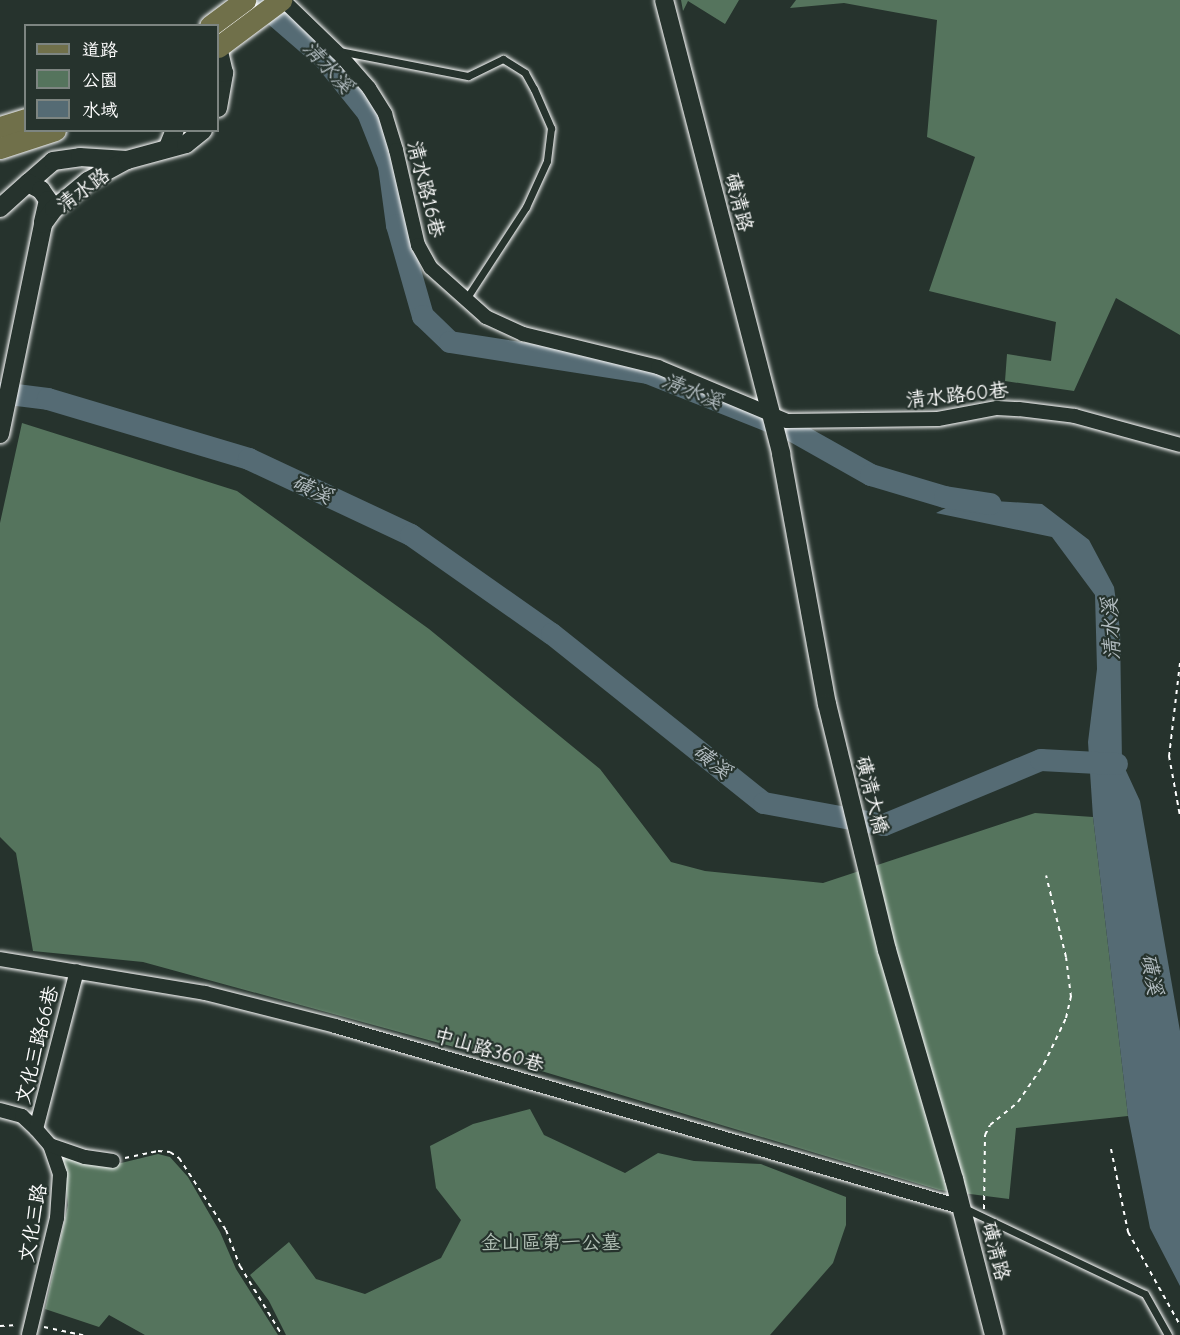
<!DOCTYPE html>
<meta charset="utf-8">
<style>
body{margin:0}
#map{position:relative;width:1180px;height:1335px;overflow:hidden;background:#26332d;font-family:"Comic Neue","LXGW WenKai TC",sans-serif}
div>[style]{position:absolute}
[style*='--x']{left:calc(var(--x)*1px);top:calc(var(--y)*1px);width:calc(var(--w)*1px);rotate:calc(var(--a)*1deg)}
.green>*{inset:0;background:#55745d}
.water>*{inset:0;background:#556b74}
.river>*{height:22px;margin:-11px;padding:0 11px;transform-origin:11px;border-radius:11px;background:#556b74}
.path>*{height:2px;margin-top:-1px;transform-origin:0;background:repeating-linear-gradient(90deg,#fff 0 4.5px,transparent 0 9px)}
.roads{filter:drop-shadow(0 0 2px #fff) drop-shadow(0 0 2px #fff)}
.lane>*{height:7px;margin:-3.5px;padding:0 3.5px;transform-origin:3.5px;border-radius:3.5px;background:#26332d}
.street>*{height:14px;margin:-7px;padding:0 7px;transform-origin:7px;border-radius:7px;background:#26332d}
.secondary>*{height:18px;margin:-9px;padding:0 9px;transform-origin:9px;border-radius:9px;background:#26332d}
.primary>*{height:21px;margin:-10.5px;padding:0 10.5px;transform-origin:10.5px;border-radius:10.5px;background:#70704a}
span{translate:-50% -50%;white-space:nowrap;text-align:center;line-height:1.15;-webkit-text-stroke:4.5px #26332d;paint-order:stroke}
.street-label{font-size:20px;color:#fff}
.park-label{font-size:20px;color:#b2c0b6}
.water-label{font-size:21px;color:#b2bcc0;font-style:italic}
.legend{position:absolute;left:24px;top:24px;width:195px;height:108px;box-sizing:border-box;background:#26332d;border:2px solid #7d8581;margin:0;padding:8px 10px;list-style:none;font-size:18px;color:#fff}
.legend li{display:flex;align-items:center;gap:12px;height:30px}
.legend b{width:30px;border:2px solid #7d8581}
</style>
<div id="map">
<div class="green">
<div style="clip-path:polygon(681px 0,739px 0,725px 24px,688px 1px,683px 11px)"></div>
<div style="clip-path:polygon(796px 0,1180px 0,1180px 335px,1116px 298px,1074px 391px,1005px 381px,1007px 354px,1051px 361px,1056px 322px,929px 291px,975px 157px,927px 137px,937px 20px,844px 3px,790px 8px)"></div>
<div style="clip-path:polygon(22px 423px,237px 491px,429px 629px,600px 769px,671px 862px,705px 871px,823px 883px,1035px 813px,1093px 817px,1128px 1116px,1016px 1128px,1009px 1199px,939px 1190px,538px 1070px,143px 962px,33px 951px,16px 853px,0 837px,0 523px)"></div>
<div style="clip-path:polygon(530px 1109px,544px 1135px,625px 1173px,658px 1153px,694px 1161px,761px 1164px,846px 1197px,846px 1225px,833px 1263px,770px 1335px,286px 1335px,269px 1301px,250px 1275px,289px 1242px,316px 1279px,365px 1294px,441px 1258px,461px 1220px,436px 1188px,430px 1146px,473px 1124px)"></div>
<div style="clip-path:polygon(158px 1154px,170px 1157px,188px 1177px,220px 1232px,236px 1269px,278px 1335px,145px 1335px,109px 1315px,99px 1327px,45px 1309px,68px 1205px,63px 1155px,117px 1164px)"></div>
</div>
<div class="water">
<div style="clip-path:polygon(963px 499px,1042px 504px,1089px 540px,1114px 587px,1120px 630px,1122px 762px,1140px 801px,1180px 1031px,1180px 1286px,1150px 1228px,1128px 1116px,1093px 817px,1088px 742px,1097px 669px,1095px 595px,1052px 537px,936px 513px)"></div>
</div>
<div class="river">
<div style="--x:257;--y:0;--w:89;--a:40.9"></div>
<div style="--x:324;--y:58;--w:70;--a:51.3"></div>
<div style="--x:368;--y:113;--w:57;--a:68.4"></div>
<div style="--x:389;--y:166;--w:60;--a:82.3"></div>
<div style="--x:397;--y:225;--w:95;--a:74.1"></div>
<div style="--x:423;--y:316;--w:37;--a:44"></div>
<div style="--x:450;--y:342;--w:200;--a:8.9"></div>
<div style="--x:648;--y:373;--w:154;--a:21.7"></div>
<div style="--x:791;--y:430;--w:92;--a:29.4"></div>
<div style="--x:871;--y:475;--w:77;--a:16.6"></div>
<div style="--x:945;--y:497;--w:46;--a:8.8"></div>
<div style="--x:0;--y:393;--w:48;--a:7.1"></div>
<div style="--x:48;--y:399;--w:210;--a:16.6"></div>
<div style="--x:249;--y:459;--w:179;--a:25.1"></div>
<div style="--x:411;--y:535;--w:172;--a:35.1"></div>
<div style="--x:552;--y:634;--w:271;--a:38.6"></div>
<div style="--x:764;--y:803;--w:122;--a:10.4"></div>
<div style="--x:884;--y:825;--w:170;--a:-22.5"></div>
<div style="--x:1041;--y:760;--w:76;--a:3"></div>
</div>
<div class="path">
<div style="--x:1180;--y:663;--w:94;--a:96.7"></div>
<div style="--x:1169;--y:756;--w:61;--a:79.6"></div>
<div style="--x:1111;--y:1149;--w:85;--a:78.4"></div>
<div style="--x:1128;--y:1232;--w:107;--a:60.8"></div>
<div style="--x:125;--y:1158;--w:34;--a:-12"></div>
<div style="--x:158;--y:1151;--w:12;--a:5"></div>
<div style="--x:170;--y:1152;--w:11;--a:34"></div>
<div style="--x:179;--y:1158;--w:86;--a:56.9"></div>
<div style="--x:226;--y:1230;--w:39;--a:69"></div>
<div style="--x:240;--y:1266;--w:81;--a:58.7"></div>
<div style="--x:984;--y:1209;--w:74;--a:-89.2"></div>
<div style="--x:985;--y:1135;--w:11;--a:-63"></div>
<div style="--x:990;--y:1125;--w:36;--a:-39"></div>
<div style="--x:1018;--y:1102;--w:46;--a:-55.6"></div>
<div style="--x:1044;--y:1064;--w:51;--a:-64.4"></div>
<div style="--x:1066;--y:1018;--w:22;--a:-77"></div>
<div style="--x:1071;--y:997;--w:40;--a:-97.1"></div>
<div style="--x:1066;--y:957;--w:84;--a:-103.7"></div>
<div style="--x:0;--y:1326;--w:18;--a:-3"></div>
<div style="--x:44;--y:1327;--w:40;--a:12"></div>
</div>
<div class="roads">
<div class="lane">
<div style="--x:339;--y:51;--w:131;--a:11"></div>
<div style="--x:468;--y:76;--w:39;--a:-26"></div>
<div style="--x:503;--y:59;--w:26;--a:32"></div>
<div style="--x:525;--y:73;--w:18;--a:61"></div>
<div style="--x:534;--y:89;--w:43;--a:66.4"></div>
<div style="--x:551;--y:128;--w:33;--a:97"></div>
<div style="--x:547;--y:161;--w:51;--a:114.5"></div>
<div style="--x:526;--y:207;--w:110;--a:123.1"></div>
<div style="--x:964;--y:1208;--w:200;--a:25.4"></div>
<div style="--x:1145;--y:1294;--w:47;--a:60.7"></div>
</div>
<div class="street">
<div style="--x:283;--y:0;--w:82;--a:44"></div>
<div style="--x:342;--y:57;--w:41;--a:48.9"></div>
<div style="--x:369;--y:88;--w:31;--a:58"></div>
<div style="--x:385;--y:114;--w:38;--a:73"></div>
<div style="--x:396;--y:150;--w:98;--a:77"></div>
<div style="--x:418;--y:245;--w:26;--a:61"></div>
<div style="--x:431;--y:268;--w:74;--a:41.7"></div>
<div style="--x:486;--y:317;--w:41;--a:24.7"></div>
<div style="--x:523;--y:334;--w:139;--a:13.7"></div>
<div style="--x:658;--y:367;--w:140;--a:22.7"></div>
<div style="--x:787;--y:421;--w:151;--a:-0.8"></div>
<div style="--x:938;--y:419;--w:60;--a:-10.6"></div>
<div style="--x:997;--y:408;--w:22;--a:3"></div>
<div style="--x:1019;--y:409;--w:56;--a:7.1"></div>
<div style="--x:1075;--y:416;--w:109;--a:15.4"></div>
<div style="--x:0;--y:959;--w:208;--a:9.4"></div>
<div style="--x:205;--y:993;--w:134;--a:14.2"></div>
<div style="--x:335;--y:1026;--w:652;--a:16.13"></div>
<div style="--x:0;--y:1110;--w:23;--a:15"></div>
<div style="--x:22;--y:1116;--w:19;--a:43"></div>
<div style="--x:36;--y:1129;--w:21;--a:49"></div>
<div style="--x:50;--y:1145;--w:31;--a:71"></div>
<div style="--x:60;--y:1174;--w:44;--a:93.9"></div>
<div style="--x:57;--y:1218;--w:120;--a:103.5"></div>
<div style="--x:36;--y:1129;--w:163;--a:-75.5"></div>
<div style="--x:50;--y:1145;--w:37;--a:19"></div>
<div style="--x:85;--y:1157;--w:28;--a:8"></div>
</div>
<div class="secondary">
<div style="--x:664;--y:0;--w:469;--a:75.5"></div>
<div style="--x:781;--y:454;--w:254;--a:79.6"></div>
<div style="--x:827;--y:704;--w:253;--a:76.3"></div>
<div style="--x:887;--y:950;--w:239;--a:73.7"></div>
<div style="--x:954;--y:1179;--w:161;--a:75.6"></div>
<div style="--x:218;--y:108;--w:36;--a:-80"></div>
<div style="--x:224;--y:73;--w:28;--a:-103"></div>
<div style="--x:168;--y:147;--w:18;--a:-68"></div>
<div style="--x:28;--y:183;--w:33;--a:-41"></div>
<div style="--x:53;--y:161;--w:27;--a:-8"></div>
<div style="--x:80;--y:157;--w:47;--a:3.7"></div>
<div style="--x:0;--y:208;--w:38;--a:-42"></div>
<div style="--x:28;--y:183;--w:15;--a:28"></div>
<div style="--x:41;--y:190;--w:12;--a:55"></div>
<div style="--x:48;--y:200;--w:23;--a:103"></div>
<div style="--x:0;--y:434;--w:214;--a:-78.4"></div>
<div style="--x:43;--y:224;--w:19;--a:-54"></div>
<div style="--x:54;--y:209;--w:44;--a:-39.5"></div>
<div style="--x:88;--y:181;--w:44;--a:-28.3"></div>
<div style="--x:127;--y:160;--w:61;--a:-15.2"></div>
<div style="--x:186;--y:144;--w:22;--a:-39"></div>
</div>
<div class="primary">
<div style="--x:210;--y:26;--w:44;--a:-36.6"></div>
<div style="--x:218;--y:47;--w:79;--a:-36.7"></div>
<div style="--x:0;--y:127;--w:27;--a:-17"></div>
<div style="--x:0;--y:148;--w:58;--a:-18.1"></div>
</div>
</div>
<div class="street-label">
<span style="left:426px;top:189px;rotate:76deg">清水路16巷</span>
<span style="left:83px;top:190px;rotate:-36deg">清水路</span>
<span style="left:739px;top:202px;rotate:76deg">磺清路</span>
<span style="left:957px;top:395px;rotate:-6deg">清水路60巷</span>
<span style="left:872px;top:795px;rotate:76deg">磺清大橋</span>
<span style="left:37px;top:1045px;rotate:-76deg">文化三路66巷</span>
<span style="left:489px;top:1050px;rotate:16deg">中山路360巷</span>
<span style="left:33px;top:1223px;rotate:-80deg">文化三路</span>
<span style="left:996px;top:1251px;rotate:76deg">磺清路</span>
</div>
<div class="park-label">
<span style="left:551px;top:1242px">金山區第一公墓</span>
</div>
<div class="water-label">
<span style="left:328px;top:67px;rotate:47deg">清水溪</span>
<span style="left:692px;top:391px;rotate:22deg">清水溪</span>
<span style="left:312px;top:489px;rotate:25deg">磺溪</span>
<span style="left:1111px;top:629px;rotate:-93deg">清水溪</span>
<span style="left:712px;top:761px;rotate:39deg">磺溪</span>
<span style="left:1152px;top:974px;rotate:80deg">磺溪</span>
</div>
<ul class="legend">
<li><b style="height:8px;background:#70704a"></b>道路</li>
<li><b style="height:16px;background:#55745d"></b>公園</li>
<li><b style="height:16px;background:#556b74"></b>水域</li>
</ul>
</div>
